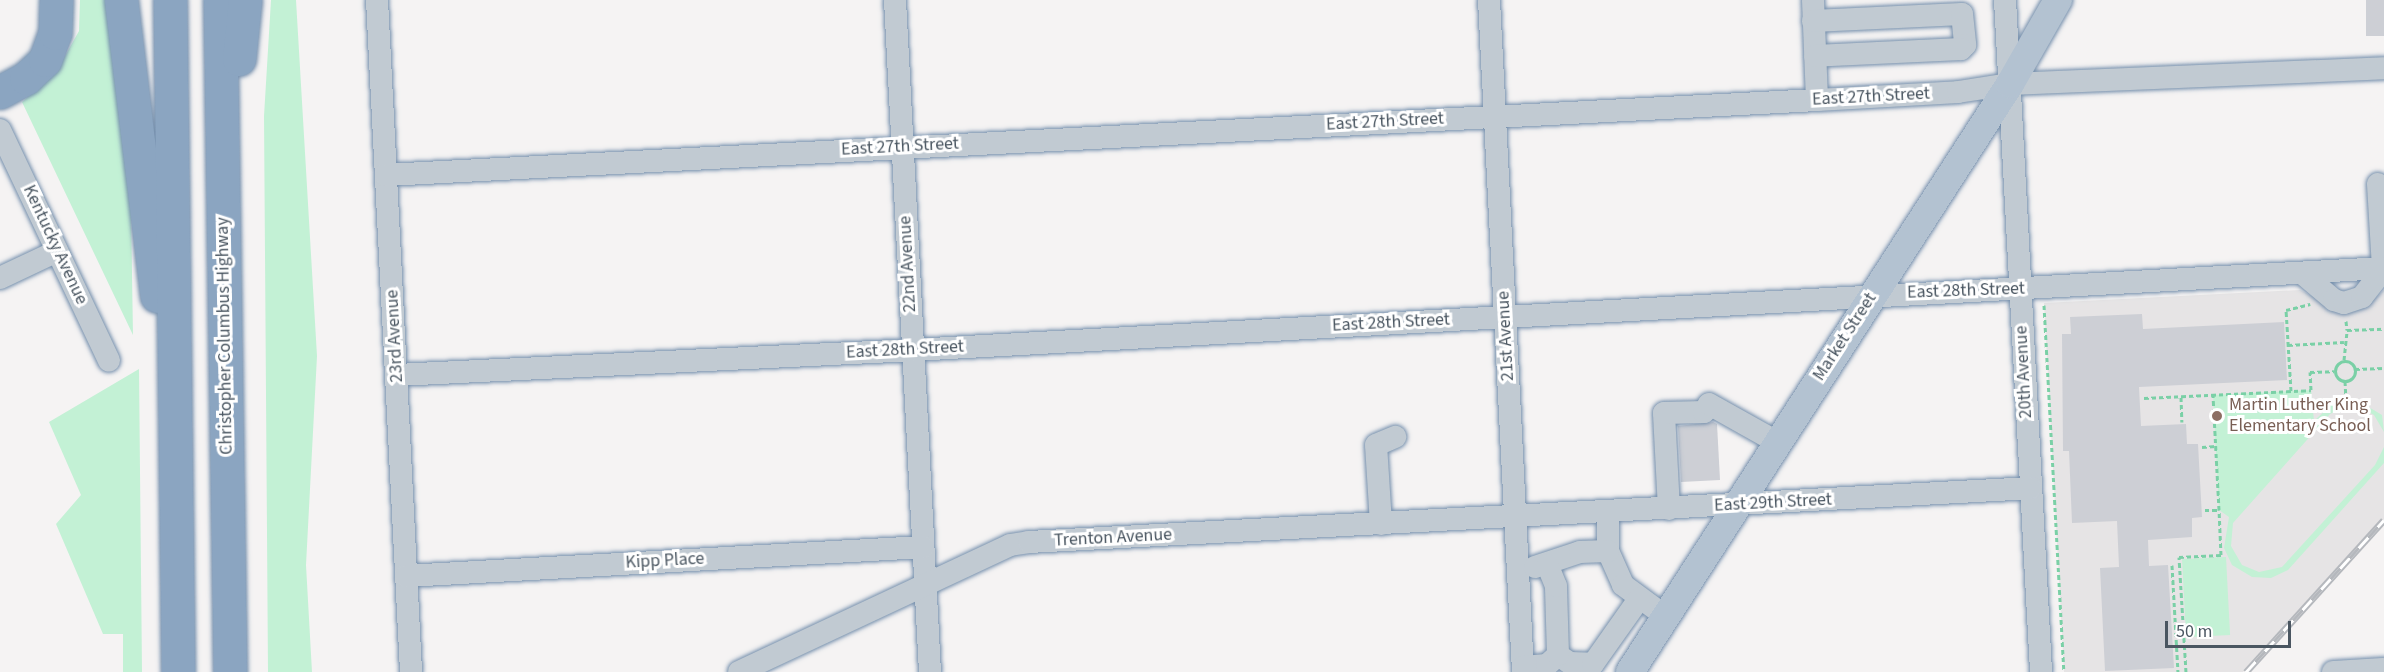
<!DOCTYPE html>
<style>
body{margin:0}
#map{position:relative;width:2384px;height:672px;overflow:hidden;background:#f5f3f3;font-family:"Source Sans 3",sans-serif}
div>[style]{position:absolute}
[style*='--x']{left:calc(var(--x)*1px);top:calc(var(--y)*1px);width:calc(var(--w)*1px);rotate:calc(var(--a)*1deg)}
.education>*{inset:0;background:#e6e4e5}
.green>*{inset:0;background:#c3f1d5;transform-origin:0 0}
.building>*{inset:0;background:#cdcfd5;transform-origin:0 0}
.path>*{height:3px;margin-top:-1.5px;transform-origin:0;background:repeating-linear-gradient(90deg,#7ad0a6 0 4.5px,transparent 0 7.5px)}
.path>.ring{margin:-1.5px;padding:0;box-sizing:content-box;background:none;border:3px solid #7ad0a6;border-radius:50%}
.roads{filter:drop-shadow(0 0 2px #7690ad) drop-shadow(0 0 2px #7690ad)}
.minor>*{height:22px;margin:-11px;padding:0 11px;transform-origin:11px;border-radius:11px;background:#c1cad2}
.major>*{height:28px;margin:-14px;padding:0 14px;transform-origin:14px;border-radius:14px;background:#b3c2d1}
.highway>*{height:33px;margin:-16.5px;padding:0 16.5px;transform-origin:16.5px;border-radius:16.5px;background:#8ba5c1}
.rail>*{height:7px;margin-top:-3.5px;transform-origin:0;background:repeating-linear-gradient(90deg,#fff 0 14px,#b5b8bd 0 28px);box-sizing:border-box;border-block:2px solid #b5b8bd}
.dots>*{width:16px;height:16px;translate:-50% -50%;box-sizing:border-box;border:3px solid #fff;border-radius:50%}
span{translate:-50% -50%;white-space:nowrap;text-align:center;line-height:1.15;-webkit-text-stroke:6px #fff;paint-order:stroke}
.street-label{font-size:18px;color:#4a5661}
.education-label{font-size:18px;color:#785e54}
.left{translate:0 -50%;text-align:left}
.scale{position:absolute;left:2165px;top:621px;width:126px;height:27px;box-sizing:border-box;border:3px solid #4a5661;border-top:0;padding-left:8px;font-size:18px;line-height:21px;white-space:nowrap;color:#4a5661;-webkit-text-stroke:4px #fff;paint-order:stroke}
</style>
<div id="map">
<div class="education">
<div style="clip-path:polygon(2300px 290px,2346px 313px,2366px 307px,2384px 290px,2384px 519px,2243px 672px,2064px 672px,2044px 303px)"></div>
</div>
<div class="green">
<div style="clip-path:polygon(80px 0,115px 0,130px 148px,133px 335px,22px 102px,56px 72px,79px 31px)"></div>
<div style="clip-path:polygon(271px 0,296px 0,317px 356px,306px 565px,312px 672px,268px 672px,264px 116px)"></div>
<div style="clip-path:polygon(139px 369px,142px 672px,123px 672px,123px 634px,103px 634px,56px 524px,81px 495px,49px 422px)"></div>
<div style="clip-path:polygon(2311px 390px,2314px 421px,2331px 405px,2357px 400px,2382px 415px,2384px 432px,2374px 415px,2361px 408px,2347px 406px,2330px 414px,2233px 523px,2231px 546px,2242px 565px,2259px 572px,2282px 567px,2375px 465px,2384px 447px,2384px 463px,2288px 570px,2271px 578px,2252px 577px,2232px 565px,2224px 548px,2229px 517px,2219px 510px,2213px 395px)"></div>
<div style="left:2226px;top:557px;width:78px;height:44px;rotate:87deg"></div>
</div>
<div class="building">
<div style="left:2366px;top:0;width:18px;height:36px"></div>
<div style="clip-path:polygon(2142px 314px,2143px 329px,2284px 322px,2287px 380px,2139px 387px,2141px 426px,2186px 424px,2187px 444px,2198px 444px,2202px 517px,2192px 518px,2192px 537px,2148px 540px,2149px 566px,2168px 565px,2174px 668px,2105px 671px,2100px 568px,2119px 567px,2117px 521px,2072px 523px,2069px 451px,2063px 451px,2062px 334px,2071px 334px,2070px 317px)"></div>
<div style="clip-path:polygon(1713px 422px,1717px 424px,1720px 480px,1681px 482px,1678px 426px)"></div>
</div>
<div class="path">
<div style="--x:2044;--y:305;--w:368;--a:86.9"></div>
<div style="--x:2346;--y:321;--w:9;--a:84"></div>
<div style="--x:2347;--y:330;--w:37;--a:-2"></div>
<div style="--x:2288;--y:345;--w:56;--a:-3.1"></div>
<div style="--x:2344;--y:360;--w:30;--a:-84"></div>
<div class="ring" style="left:2335px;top:361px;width:17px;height:17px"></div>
<div style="--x:2355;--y:369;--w:29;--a:-2"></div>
<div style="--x:2345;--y:381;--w:19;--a:87"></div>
<div style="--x:2291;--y:391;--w:81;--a:-93.5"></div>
<div style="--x:2286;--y:310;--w:25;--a:-14"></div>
<div style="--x:2181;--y:397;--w:25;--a:88"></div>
<div style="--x:2144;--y:398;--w:167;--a:-2.7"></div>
<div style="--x:2311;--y:390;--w:18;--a:-93"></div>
<div style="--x:2310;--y:372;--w:24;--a:-2"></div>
<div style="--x:2202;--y:447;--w:14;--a:-4"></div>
<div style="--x:2205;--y:510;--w:14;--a:0"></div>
<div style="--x:2219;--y:510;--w:115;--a:-93"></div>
<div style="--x:2172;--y:565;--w:107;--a:86.8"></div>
<div style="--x:2186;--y:672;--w:115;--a:-93.5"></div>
<div style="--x:2179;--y:557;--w:42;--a:-2.7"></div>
<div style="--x:2221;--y:555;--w:45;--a:-92.5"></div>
</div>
<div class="roads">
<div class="minor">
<div style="--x:377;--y:0;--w:673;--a:87.1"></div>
<div style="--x:895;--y:0;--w:673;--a:87.02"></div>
<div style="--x:1489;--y:0;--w:673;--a:87.1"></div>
<div style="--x:1813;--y:0;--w:100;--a:87.7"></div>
<div style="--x:2005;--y:0;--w:673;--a:86.93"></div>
<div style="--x:1813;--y:21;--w:149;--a:-2.7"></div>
<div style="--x:1962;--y:14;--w:31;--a:84"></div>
<div style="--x:1965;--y:45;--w:6;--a:135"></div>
<div style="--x:1961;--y:49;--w:146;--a:177.3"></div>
<div style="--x:0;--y:130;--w:255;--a:64.7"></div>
<div style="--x:386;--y:175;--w:1433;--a:-3"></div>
<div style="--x:1817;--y:100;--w:141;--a:-3.2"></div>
<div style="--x:1958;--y:92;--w:53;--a:-8.7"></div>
<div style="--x:2010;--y:84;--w:374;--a:-2.4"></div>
<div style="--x:2378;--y:184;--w:84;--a:86.6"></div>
<div style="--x:2302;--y:273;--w:42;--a:40.2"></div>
<div style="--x:2334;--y:300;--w:10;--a:17"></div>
<div style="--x:2344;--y:303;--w:19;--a:-18"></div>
<div style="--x:2362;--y:297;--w:36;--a:-52"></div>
<div style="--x:0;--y:278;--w:63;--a:-25.3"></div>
<div style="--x:397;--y:375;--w:517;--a:-2.77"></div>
<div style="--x:913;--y:350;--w:1473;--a:-3.19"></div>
<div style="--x:1669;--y:509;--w:96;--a:-93"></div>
<div style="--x:1664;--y:413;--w:40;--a:-1.4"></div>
<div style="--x:1704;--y:412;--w:9;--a:-58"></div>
<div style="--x:1709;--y:404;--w:78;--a:29.2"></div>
<div style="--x:1608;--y:512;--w:39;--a:90"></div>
<div style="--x:1608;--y:551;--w:37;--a:66"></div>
<div style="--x:1623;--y:585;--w:52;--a:36.4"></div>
<div style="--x:1381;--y:524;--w:79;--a:-93.6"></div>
<div style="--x:1376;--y:445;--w:21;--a:-23"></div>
<div style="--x:1535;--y:567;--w:47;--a:-18.4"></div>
<div style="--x:1580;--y:552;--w:28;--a:-2"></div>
<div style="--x:406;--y:576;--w:518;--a:-3.21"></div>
<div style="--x:1558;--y:655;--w:14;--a:34"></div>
<div style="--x:1570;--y:663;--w:23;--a:2"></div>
<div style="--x:1593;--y:664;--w:80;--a:-54.7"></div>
<div style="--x:1523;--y:667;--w:24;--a:-5"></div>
<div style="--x:1547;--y:665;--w:15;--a:-42"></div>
<div style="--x:1558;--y:655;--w:69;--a:-91.7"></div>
<div style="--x:1556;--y:586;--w:22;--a:-112"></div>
<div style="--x:739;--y:672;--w:299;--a:-25.1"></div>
<div style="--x:1010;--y:545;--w:19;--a:-9"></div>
<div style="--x:1029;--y:542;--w:1003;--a:-3.08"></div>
<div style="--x:2333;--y:672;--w:51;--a:-3.4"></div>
</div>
<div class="major">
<div style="--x:1630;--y:672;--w:700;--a:-57.13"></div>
<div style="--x:2010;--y:84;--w:97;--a:-60.3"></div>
</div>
<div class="highway">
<div style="--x:121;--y:0;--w:298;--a:83.1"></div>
<div style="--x:170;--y:0;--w:672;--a:89.32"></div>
<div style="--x:220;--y:0;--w:672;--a:89.15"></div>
<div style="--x:239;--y:59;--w:59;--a:-84.2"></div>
<div style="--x:0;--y:92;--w:30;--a:-28"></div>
<div style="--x:26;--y:78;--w:26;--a:-43"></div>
<div style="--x:45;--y:60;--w:29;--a:-70"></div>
<div style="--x:55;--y:33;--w:33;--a:-88"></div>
</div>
</div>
<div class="rail">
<div style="--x:2246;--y:672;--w:205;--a:-47.8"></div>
</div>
<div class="dots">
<div style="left:2217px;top:416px;background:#8d6e63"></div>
</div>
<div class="street-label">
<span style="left:1871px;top:97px;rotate:-3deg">East 27th Street</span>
<span style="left:1385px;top:122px;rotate:-3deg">East 27th Street</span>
<span style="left:900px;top:147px;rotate:-3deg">East 27th Street</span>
<span style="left:55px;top:245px;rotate:65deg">Kentucky Avenue</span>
<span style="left:908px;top:264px;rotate:-93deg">22nd Avenue</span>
<span style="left:1966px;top:291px;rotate:-2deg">East 28th Street</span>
<span style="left:1391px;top:323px;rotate:-3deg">East 28th Street</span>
<span style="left:225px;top:336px;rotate:-91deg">Christopher Columbus Highway</span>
<span style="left:395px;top:336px;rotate:-93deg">23rd Avenue</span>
<span style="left:1506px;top:336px;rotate:-93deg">21st Avenue</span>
<span style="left:1845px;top:337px;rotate:-57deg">Market Street</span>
<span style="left:905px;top:350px;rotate:-3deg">East 28th Street</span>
<span style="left:2024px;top:372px;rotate:-93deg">20th Avenue</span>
<span style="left:1773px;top:503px;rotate:-3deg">East 29th Street</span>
<span style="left:1113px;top:538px;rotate:-3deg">Trenton Avenue</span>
<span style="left:665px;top:561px;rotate:-3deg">Kipp Place</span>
</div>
<div class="education-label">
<span class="left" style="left:2229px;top:416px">Martin Luther King<br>Elementary School</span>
</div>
<div class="scale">50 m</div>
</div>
